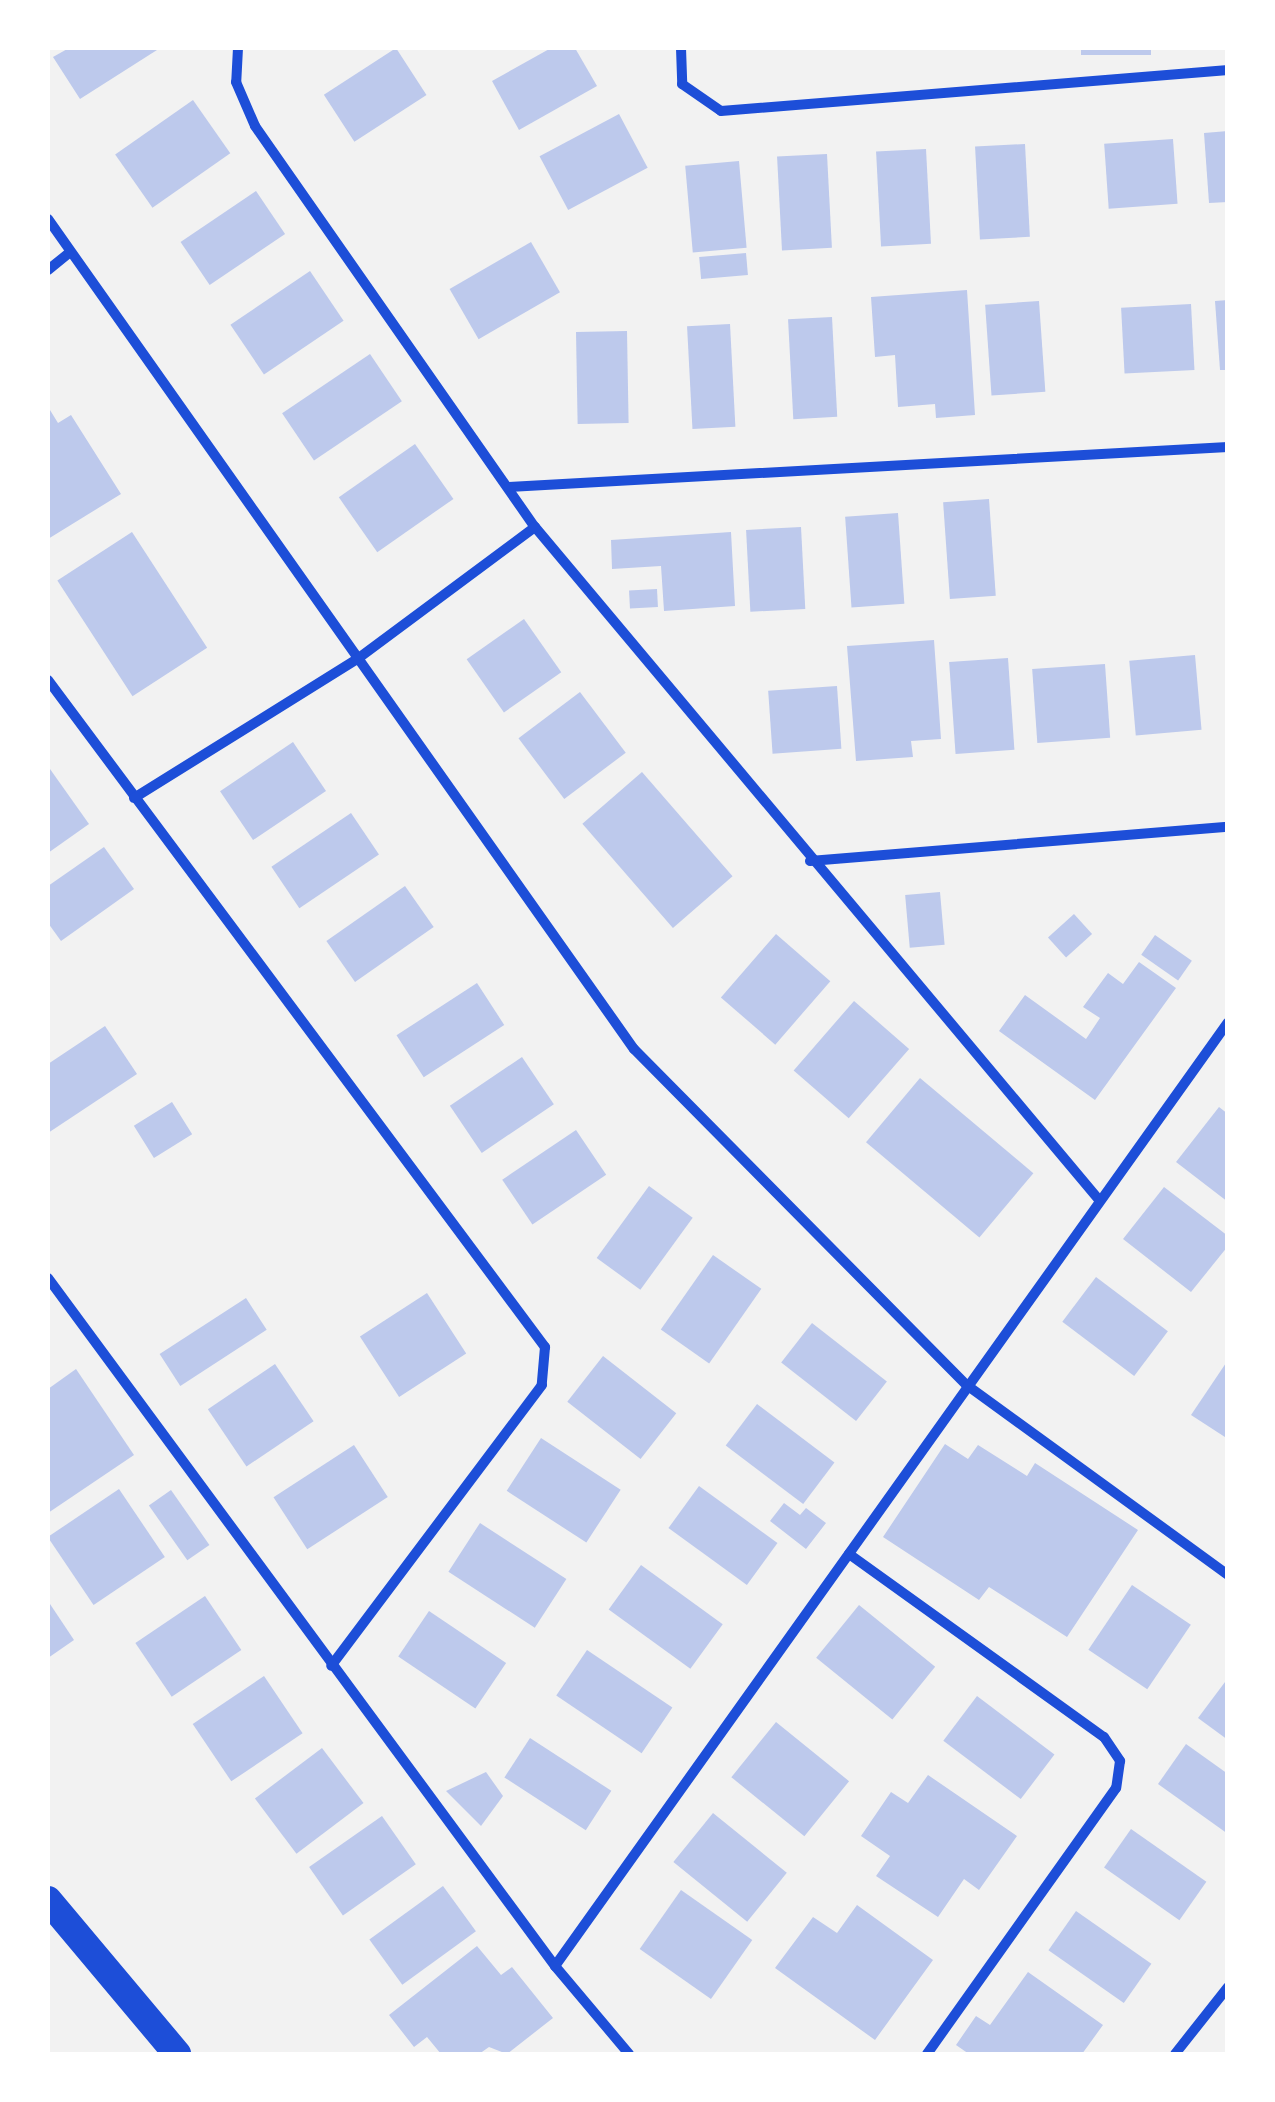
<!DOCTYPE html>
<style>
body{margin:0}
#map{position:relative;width:1275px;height:2102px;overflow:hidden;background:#f2f2f2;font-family:Karla,sans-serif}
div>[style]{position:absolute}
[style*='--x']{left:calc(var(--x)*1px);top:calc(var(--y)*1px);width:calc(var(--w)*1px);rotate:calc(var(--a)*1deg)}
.building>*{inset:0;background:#bdc9ec;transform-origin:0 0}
.minor>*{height:10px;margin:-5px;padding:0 5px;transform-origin:5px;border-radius:5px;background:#1d4ed8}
.trunk>*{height:28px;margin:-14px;padding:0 14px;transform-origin:14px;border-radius:14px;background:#1d4ed8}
span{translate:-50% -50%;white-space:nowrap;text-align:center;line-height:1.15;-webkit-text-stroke:10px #fff;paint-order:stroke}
.frame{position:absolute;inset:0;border:50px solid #fff;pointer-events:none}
</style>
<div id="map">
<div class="building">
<div style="clip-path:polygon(69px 48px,156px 48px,157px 50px,80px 99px,53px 57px)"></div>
<div style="left:396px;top:48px;width:56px;height:86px;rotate:57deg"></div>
<div style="clip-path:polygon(551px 48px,575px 48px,597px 86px,519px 130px,492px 81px)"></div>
<div style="left:1081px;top:48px;width:70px;height:7px"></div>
<div style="left:193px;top:100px;width:65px;height:95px;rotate:55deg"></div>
<div style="left:619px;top:114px;width:61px;height:90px;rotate:62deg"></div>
<div style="clip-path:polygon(1228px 131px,1228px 202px,1209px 203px,1204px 133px)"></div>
<div style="left:1173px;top:139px;width:65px;height:69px;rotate:86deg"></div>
<div style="left:1025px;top:144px;width:93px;height:50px;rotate:87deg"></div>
<div style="left:926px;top:149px;width:95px;height:50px;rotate:87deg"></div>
<div style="left:827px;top:154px;width:94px;height:50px;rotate:87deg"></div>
<div style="left:739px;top:161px;width:87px;height:54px;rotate:85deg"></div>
<div style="left:256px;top:191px;width:52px;height:91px;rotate:56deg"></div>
<div style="left:531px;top:242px;width:58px;height:94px;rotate:60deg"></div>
<div style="left:746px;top:253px;width:22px;height:47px;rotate:85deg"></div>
<div style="left:310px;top:271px;width:60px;height:96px;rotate:56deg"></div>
<div style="clip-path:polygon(967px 290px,975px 415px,936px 418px,935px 404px,898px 407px,895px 355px,875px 357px,871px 297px)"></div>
<div style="clip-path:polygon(1228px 300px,1228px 370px,1220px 370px,1215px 301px)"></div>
<div style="left:1039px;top:301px;width:91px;height:54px;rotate:86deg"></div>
<div style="left:1191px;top:304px;width:66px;height:70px;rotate:87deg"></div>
<div style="left:832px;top:317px;width:100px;height:44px;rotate:87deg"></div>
<div style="left:730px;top:324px;width:103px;height:43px;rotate:87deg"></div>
<div style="left:627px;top:331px;width:92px;height:51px;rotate:89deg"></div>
<div style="left:370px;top:354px;width:57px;height:106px;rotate:56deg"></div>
<div style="clip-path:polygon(50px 410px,58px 423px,71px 415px,121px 494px,48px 539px)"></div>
<div style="left:415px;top:444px;width:67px;height:93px;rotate:55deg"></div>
<div style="left:989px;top:499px;width:97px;height:46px;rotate:86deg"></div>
<div style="left:898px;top:513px;width:91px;height:53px;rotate:86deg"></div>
<div style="left:801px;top:527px;width:82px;height:55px;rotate:87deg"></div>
<div style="left:132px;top:532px;width:138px;height:89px;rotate:57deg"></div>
<div style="clip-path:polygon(731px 532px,735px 606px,664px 611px,661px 566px,612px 569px,611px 540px)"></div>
<div style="left:657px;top:589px;width:18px;height:28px;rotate:87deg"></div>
<div style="left:524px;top:619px;width:65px;height:70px;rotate:55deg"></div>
<div style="clip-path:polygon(934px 640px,941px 739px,911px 741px,913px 757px,856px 761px,847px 646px)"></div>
<div style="left:1195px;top:655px;width:75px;height:66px;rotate:85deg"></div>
<div style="left:1008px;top:658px;width:92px;height:59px;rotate:86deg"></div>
<div style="left:1105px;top:664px;width:74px;height:73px;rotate:86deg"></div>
<div style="left:837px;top:686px;width:63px;height:69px;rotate:86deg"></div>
<div style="left:580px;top:692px;width:76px;height:77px;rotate:53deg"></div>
<div style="left:293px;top:742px;width:59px;height:88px;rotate:56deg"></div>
<div style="clip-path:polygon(50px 769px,89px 824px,48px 853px,48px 770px)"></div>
<div style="left:642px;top:772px;width:138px;height:79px;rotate:49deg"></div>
<div style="left:351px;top:813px;width:50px;height:96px;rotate:56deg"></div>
<div style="clip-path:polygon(104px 847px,134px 889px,61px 941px,48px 923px,48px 886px)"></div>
<div style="left:405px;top:886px;width:50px;height:96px;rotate:55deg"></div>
<div style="left:940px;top:892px;width:53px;height:35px;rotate:85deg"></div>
<div style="left:1074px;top:914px;width:27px;height:35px;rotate:48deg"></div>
<div style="left:776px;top:934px;width:72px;height:84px;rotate:41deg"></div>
<div style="left:1155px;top:935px;width:45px;height:24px;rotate:35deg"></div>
<div style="clip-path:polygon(1139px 962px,1176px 988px,1095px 1100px,999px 1031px,1025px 995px,1086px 1039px,1100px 1018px,1083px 1007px,1108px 973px,1123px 984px)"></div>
<div style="left:477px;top:983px;width:50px;height:96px;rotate:57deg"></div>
<div style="left:854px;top:1001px;width:73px;height:92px;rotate:41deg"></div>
<div style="clip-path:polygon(105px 1026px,137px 1074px,48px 1133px,48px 1064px)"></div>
<div style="left:522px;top:1057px;width:57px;height:87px;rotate:56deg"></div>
<div style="left:920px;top:1078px;width:148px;height:84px;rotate:40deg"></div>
<div style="left:172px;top:1102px;width:38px;height:45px;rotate:58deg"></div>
<div style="clip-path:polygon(1219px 1107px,1228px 1114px,1228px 1202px,1176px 1162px)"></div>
<div style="left:576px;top:1130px;width:54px;height:89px;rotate:56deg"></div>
<div style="left:649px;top:1186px;width:54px;height:89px;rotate:36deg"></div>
<div style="clip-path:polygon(1164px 1187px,1228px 1236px,1228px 1246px,1191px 1292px,1123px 1239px)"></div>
<div style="left:713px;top:1255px;width:59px;height:91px;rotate:35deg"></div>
<div style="left:1096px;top:1277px;width:90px;height:56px;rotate:37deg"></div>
<div style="left:427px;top:1293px;width:72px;height:80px;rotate:57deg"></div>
<div style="left:246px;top:1298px;width:38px;height:103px;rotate:57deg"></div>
<div style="left:812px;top:1323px;width:95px;height:50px;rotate:38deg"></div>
<div style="left:603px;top:1356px;width:93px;height:58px;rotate:38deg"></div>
<div style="clip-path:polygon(1228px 1360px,1228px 1439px,1191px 1415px)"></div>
<div style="left:275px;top:1364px;width:69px;height:81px;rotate:56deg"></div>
<div style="clip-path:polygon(76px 1369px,134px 1455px,48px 1513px,48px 1389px)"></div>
<div style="left:757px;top:1404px;width:97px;height:52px;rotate:37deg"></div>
<div style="left:541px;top:1438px;width:95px;height:63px;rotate:33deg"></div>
<div style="clip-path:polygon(945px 1444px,968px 1459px,978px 1445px,1027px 1476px,1035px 1463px,1138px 1530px,1067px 1637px,989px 1587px,979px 1600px,883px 1537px)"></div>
<div style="left:354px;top:1445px;width:62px;height:96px;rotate:57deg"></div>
<div style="left:699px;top:1486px;width:97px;height:52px;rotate:36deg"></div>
<div style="left:119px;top:1489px;width:82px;height:86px;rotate:56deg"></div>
<div style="left:171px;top:1490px;width:67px;height:27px;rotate:55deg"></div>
<div style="clip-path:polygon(784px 1503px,800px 1515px,806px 1508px,826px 1523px,806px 1549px,770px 1521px)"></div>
<div style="left:480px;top:1523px;width:103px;height:58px;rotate:33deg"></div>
<div style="left:641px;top:1565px;width:101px;height:55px;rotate:36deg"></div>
<div style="left:1132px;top:1585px;width:71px;height:78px;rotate:34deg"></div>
<div style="left:205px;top:1596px;width:65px;height:84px;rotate:56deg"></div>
<div style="clip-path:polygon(48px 1601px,74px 1640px,48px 1658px)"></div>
<div style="left:859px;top:1605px;width:98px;height:68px;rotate:39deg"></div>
<div style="left:429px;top:1611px;width:93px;height:55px;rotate:34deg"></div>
<div style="left:587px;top:1650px;width:103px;height:55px;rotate:34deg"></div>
<div style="left:264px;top:1676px;width:69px;height:86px;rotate:56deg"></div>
<div style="clip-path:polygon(1228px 1678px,1228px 1740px,1198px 1718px)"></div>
<div style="left:977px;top:1696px;width:97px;height:56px;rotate:37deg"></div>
<div style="left:776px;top:1722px;width:94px;height:71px;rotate:39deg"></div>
<div style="left:530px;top:1738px;width:97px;height:47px;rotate:33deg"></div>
<div style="clip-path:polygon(1186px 1744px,1228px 1774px,1228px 1834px,1158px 1784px)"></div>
<div style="left:322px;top:1748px;width:69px;height:84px;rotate:53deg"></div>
<div style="clip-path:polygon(486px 1772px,503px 1796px,481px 1826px,446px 1791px)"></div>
<div style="clip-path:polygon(928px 1775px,1017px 1836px,979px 1890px,964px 1879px,938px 1917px,876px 1876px,890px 1856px,861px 1836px,891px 1792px,908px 1803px)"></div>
<div style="left:713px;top:1813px;width:95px;height:63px;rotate:39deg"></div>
<div style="left:382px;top:1816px;width:59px;height:89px;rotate:55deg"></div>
<div style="left:1131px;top:1829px;width:92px;height:47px;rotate:35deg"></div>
<div style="left:443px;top:1886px;width:56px;height:91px;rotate:54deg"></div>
<div style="left:681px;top:1890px;width:87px;height:72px;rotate:35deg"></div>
<div style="clip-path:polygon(857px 1905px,933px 1960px,875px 2040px,775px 1968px,813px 1917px,837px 1933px)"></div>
<div style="left:1076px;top:1911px;width:92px;height:48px;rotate:35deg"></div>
<div style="clip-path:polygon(477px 1946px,501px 1975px,512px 1967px,553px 2018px,507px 2054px,489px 2047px,479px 2054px,441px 2054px,427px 2037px,414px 2047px,389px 2015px)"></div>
<div style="clip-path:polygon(1028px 1972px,1103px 2025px,1082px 2054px,969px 2054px,956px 2045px,976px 2016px,990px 2025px)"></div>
</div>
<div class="minor">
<div style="--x:238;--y:48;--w:34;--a:93"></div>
<div style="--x:236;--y:82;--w:48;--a:66.6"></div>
<div style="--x:255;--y:126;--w:489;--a:55.1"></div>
<div style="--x:535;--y:527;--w:879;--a:50.03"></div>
<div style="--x:681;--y:48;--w:36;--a:88"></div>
<div style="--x:682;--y:84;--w:47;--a:34.7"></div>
<div style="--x:721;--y:111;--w:509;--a:-4.62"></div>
<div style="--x:48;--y:219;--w:1016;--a:54.78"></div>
<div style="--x:634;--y:1049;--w:474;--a:45.3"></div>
<div style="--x:968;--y:1386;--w:321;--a:36"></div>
<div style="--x:48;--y:270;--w:26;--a:-39"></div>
<div style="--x:509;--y:487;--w:720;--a:-3.18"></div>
<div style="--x:48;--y:680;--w:832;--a:53.31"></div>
<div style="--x:545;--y:1347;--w:38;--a:95"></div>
<div style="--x:542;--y:1385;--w:351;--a:126.9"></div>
<div style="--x:134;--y:798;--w:261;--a:-31.9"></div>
<div style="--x:356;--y:660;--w:223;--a:-36.6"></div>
<div style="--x:810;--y:861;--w:419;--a:-4.7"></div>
<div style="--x:48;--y:1278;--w:855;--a:53.61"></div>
<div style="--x:555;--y:1966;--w:115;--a:49.9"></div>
<div style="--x:849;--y:1554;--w:314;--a:35.7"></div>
<div style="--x:1104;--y:1737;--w:29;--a:56"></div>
<div style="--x:1120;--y:1761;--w:27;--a:98"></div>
<div style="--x:1116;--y:1788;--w:326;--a:125.4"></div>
<div style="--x:555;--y:1966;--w:1159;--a:-54.51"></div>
<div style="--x:1175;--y:2054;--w:85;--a:-51.7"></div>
</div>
<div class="trunk">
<div style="--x:48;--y:1900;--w:201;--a:50"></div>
</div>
<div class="frame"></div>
</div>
